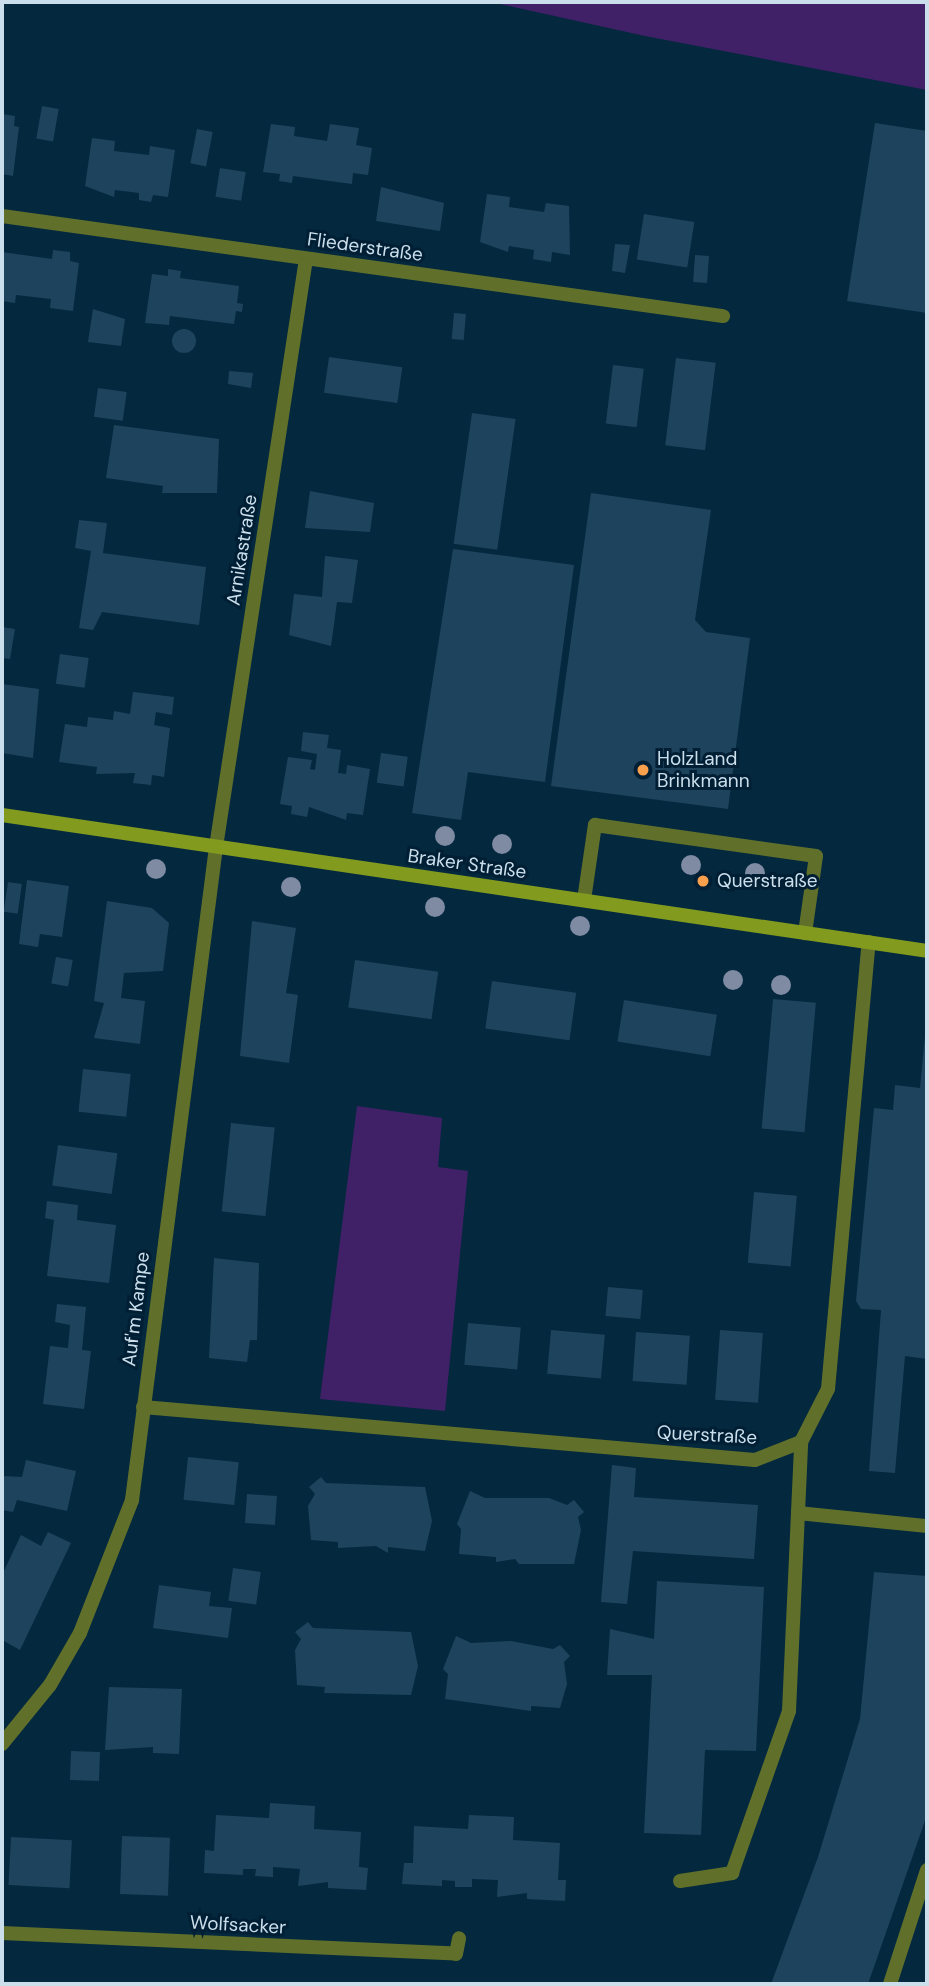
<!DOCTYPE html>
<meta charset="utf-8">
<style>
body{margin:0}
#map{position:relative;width:929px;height:1986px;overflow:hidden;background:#04283e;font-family:"DM Sans",sans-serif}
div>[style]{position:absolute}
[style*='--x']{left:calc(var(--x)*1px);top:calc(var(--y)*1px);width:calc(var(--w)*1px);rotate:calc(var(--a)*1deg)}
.green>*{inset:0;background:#402167}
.building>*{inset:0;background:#1e435c;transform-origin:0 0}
.round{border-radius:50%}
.service>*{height:14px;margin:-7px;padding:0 7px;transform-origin:7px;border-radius:7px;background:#60702b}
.minor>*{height:14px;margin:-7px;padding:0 7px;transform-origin:7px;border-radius:7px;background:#60702b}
.secondary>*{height:14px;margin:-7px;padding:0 7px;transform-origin:7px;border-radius:7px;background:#829a1e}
.trees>*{width:20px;height:20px;margin:-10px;border-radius:50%;background:#7f8aa3}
.dots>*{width:19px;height:19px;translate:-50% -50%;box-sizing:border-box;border:4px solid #001f34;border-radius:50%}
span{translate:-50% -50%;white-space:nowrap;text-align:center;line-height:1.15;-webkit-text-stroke:6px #001f34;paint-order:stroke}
.street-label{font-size:19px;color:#cbdeec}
.poi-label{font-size:19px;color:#cbdeec}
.left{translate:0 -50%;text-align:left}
.frame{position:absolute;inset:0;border:4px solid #cbdeec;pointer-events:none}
</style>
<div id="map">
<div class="green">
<div style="clip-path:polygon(491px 2px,927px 2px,927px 90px,645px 36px)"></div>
<div style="clip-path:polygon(357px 1106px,442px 1118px,438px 1167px,468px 1171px,445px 1411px,320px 1399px)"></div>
</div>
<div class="building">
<div style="left:42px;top:106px;width:17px;height:33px;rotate:10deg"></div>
<div style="clip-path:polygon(2px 114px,15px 116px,14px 126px,19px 127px,13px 176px,2px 174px)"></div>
<div style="clip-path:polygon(875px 123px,927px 131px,927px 313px,847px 301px)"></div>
<div style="clip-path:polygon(271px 124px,295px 127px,294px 136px,327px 141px,330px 124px,359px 128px,356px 145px,372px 148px,368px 175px,353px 173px,352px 184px,293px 176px,292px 183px,279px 181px,280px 174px,263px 172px)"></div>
<div style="left:197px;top:129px;width:16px;height:35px;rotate:11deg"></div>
<div style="clip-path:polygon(92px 138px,115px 141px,114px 151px,149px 155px,150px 146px,175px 150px,168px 197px,153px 195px,151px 202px,139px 200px,139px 193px,115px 190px,114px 197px,85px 186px)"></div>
<div style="left:220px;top:168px;width:26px;height:29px;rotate:9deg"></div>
<div style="clip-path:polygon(381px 187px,444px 203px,440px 231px,376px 221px)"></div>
<div style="clip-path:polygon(487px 194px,510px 197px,509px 207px,544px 212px,546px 203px,569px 206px,570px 255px,552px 252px,551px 262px,533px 259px,534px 250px,509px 246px,508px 252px,480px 242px)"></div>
<div style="left:644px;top:214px;width:51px;height:46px;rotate:9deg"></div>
<div style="clip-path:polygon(615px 244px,630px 245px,625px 273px,612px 271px)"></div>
<div style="clip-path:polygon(53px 250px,70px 252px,70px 261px,79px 263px,73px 311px,50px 308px,51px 299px,16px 295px,15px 303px,2px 301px,2px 252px,52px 259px)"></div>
<div style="left:695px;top:255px;width:14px;height:27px;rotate:4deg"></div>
<div style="clip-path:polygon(168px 269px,181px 271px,180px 278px,239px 286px,237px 303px,243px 304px,242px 312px,236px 311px,234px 324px,170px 316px,169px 325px,145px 323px,152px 274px,168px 276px)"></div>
<div style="clip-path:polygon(93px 309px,125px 319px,121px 346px,88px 342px)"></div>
<div style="left:454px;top:313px;width:12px;height:26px;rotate:5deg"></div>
<div class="round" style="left:172px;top:329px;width:24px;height:24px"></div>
<div style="left:329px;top:357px;width:74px;height:36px;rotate:8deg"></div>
<div style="left:676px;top:358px;width:40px;height:88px;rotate:7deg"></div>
<div style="left:613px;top:365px;width:31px;height:59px;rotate:7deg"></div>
<div style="clip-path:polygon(229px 371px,253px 373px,251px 388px,228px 384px)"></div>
<div style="left:98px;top:388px;width:29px;height:29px;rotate:8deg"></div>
<div style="left:472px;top:413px;width:44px;height:132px;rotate:8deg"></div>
<div style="clip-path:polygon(114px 425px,219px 439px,217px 493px,162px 493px,163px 486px,106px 478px)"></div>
<div style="clip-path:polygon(310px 491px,374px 503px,370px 532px,305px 528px)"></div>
<div style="clip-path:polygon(591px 493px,711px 510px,695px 620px,706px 632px,750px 638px,728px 809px,551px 786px)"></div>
<div style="clip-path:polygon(79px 520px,107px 523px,103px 553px,206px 567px,199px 625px,102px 612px,93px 630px,79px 628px,91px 551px,75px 548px)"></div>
<div style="clip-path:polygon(453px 549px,574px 565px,545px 782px,468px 772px,461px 820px,412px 813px)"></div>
<div style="clip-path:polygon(325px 556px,358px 560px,352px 603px,337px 602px,331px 646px,289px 635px,294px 594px,322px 597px)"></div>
<div style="clip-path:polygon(2px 627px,15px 629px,10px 659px,2px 658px)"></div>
<div style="left:60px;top:654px;width:29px;height:30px;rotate:8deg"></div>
<div style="clip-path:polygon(2px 684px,39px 689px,33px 758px,2px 753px)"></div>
<div style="clip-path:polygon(133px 692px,174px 697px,172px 715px,156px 712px,154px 725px,170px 728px,164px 777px,152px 775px,151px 785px,133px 783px,135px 773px,96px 774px,97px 767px,59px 762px,65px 724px,87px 727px,88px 717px,113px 720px,114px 711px,130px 714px)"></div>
<div style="clip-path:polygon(303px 732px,329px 735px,327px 748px,341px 750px,338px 773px,346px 774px,347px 765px,370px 769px,363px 815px,347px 813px,346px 820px,309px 807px,307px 817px,291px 814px,292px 806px,280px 804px,288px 757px,312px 760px,310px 769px,315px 770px,317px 754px,301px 751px)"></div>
<div style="left:381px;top:753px;width:27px;height:30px;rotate:8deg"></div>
<div style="clip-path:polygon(27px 880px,69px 886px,62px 937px,40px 934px,38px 947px,19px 944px)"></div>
<div style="left:8px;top:882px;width:14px;height:30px;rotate:8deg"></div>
<div style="clip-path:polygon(107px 901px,152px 908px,169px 923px,163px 971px,124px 973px,121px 998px,145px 1001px,140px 1044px,94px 1038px,104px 1003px,94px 1001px)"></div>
<div style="clip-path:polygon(252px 921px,296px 928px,286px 993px,298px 995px,289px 1063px,240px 1056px)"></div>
<div style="left:56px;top:957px;width:17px;height:27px;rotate:10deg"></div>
<div style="left:355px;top:960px;width:84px;height:48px;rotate:8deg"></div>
<div style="left:492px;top:981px;width:85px;height:48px;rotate:8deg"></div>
<div style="left:773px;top:999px;width:43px;height:130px;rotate:5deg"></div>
<div style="left:624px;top:1000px;width:94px;height:42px;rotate:9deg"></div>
<div style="clip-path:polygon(925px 1035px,927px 1359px,905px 1356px,895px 1473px,869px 1471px,881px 1310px,861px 1309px,856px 1301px,874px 1108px,893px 1110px,895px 1085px,920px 1088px)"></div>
<div style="left:83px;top:1069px;width:48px;height:43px;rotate:6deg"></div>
<div style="left:231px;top:1123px;width:44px;height:89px;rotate:6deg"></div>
<div style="left:58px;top:1145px;width:60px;height:41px;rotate:8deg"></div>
<div style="left:754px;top:1192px;width:43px;height:71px;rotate:5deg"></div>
<div style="clip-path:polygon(47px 1201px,78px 1205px,77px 1220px,116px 1225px,109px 1283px,47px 1276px,54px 1220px,45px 1218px)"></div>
<div style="clip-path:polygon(214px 1258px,259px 1263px,257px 1340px,250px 1340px,247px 1362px,209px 1358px)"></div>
<div style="left:608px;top:1287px;width:35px;height:29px;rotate:5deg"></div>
<div style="clip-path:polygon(57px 1304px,86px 1307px,82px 1350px,91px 1351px,84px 1409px,43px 1404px,50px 1346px,68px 1348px,70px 1325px,55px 1322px)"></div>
<div style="left:468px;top:1323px;width:53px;height:42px;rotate:5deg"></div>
<div style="left:551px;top:1330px;width:54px;height:44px;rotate:5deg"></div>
<div style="left:720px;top:1330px;width:43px;height:70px;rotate:4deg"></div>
<div style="left:636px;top:1332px;width:54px;height:49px;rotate:4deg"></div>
<div style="left:188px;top:1457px;width:51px;height:43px;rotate:6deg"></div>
<div style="clip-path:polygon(26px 1460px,76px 1471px,67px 1511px,17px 1500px,13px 1512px,2px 1510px,2px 1476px,22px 1477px)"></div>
<div style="clip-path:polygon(612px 1465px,636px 1468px,634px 1497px,758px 1505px,754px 1559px,633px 1551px,627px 1604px,601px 1602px)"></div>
<div style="clip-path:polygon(321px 1477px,326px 1483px,425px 1487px,432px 1521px,425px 1551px,388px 1547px,388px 1553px,376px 1546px,338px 1548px,338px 1542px,311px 1540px,308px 1506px,315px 1494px,309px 1487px)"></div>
<div style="clip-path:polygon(470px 1491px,485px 1498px,549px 1498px,567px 1505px,574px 1500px,584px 1512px,578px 1517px,581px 1530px,574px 1564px,519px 1564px,515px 1559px,496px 1562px,496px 1557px,459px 1554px,461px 1529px,457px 1524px)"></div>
<div style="left:247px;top:1494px;width:30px;height:29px;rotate:4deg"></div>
<div style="clip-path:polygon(48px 1532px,71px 1543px,20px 1650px,2px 1640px,2px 1575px,21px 1535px,41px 1546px)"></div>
<div style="left:233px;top:1568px;width:28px;height:33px;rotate:8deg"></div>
<div style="clip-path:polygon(874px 1572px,927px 1576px,927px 1815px,868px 1984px,771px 1984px,818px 1857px,860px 1719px)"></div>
<div style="clip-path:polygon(657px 1581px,764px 1587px,756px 1751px,705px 1750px,701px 1835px,644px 1833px,652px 1675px,607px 1675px,610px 1629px,654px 1639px)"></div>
<div style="clip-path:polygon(159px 1585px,211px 1592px,209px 1606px,232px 1608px,228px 1638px,153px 1628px)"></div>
<div style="clip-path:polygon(308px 1622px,313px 1628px,411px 1632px,418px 1666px,411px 1695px,324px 1693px,325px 1687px,297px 1685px,295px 1650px,301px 1639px,295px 1632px)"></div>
<div style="clip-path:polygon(456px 1636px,471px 1643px,511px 1641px,553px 1649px,560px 1645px,570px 1656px,564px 1662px,567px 1684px,560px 1708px,531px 1706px,531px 1711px,445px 1699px,448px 1674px,443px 1669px)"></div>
<div style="clip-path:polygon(109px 1687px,182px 1689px,179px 1754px,153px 1753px,153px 1747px,105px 1750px)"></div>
<div style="left:71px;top:1751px;width:29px;height:29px;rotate:2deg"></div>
<div style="clip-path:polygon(270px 1803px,315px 1806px,314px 1829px,361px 1832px,359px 1867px,368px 1868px,366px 1890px,328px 1888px,328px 1882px,298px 1886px,300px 1869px,273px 1867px,273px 1877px,255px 1876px,256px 1869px,243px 1869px,243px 1875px,204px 1873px,205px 1850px,214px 1851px,216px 1815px,269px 1818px)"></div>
<div style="clip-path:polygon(469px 1815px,514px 1817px,513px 1840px,560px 1843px,558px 1880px,566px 1880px,565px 1901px,527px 1899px,527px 1893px,497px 1897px,498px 1880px,472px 1879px,472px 1887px,455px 1887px,455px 1881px,442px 1880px,442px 1886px,402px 1884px,404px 1863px,413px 1863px,414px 1826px,468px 1829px)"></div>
<div style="left:122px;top:1836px;width:48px;height:58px;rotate:2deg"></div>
<div style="left:11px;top:1837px;width:61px;height:48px;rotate:3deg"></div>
</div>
<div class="service">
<div style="--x:584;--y:900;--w:76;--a:-81.7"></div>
<div style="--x:595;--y:825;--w:223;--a:8"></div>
<div style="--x:816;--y:856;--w:78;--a:98.1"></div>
<div style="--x:798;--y:1513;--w:130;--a:5.8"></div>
<div style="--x:680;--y:1881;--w:53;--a:-8.7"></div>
<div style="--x:732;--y:1873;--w:172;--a:-70.6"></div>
<div style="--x:789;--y:1711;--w:269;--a:-87.4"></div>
<div style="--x:890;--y:1984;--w:120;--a:-72"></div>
</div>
<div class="minor">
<div style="--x:2;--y:216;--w:728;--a:7.9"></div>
<div style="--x:143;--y:1407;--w:614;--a:4.95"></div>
<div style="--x:755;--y:1460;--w:49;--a:-21.4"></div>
<div style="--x:801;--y:1442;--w:59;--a:-63"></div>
<div style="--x:828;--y:1389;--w:449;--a:-84.8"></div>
<div style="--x:2;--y:1744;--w:76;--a:-50.9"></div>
<div style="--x:50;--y:1685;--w:60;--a:-60"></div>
<div style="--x:80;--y:1633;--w:143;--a:-68.6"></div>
<div style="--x:132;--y:1500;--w:658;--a:-82.67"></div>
<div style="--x:216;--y:847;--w:595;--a:-81.3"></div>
<div style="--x:2;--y:1933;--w:454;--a:2.6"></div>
<div style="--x:456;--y:1954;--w:16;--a:-79"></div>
</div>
<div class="secondary">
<div style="--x:2;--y:815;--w:935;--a:8.36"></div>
</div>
<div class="trees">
<div style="left:445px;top:836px"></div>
<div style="left:502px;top:844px"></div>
<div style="left:691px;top:865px"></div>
<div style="left:156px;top:869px"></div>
<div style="left:755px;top:873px"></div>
<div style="left:291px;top:887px"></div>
<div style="left:435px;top:907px"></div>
<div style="left:580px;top:926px"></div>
<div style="left:733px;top:980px"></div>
<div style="left:781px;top:985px"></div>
</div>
<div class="dots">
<div style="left:643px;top:770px;background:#f9a04d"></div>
<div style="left:703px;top:881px;background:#f9a04d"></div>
</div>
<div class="street-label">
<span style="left:365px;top:247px;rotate:8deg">Fliederstraße</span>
<span style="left:242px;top:550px;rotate:-81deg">Arnikastraße</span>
<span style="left:467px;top:864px;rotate:8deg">Braker Straße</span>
<span style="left:136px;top:1309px;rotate:-83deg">Auf'm Kampe</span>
<span style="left:707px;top:1435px;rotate:3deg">Querstraße</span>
<span style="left:238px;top:1925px;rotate:3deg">Wolfsacker</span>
</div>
<div class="poi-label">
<span class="left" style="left:657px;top:770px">HolzLand<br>Brinkmann</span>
<span class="left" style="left:717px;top:881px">Querstraße</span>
</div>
<div class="frame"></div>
</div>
